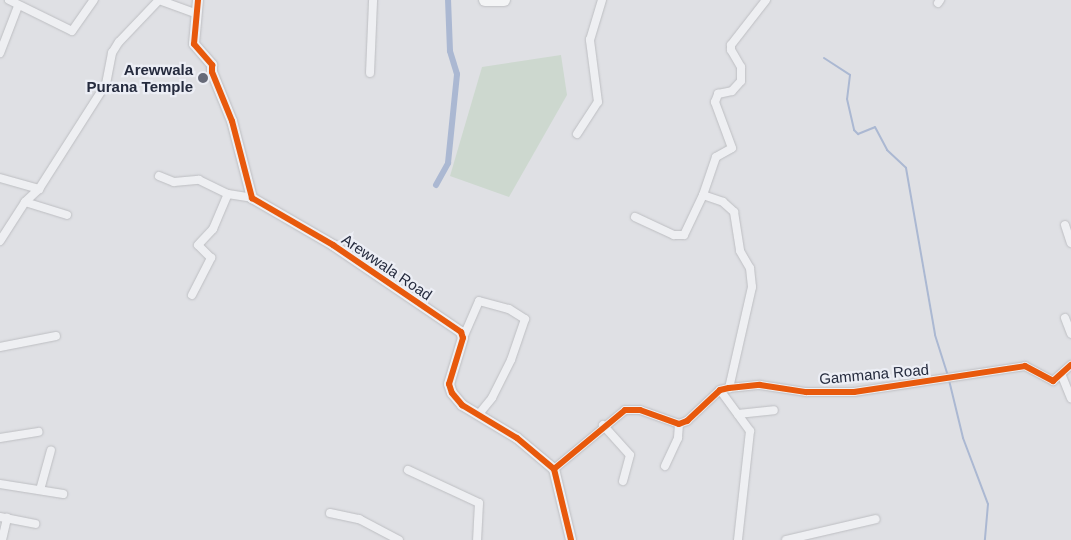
<!DOCTYPE html>
<style>
body{margin:0}
#map{position:relative;width:1071px;height:540px;overflow:hidden;background:#dfe0e4;font-family:Helvetica,sans-serif}
div>[style]{position:absolute}
[style*='--x']{left:calc(var(--x)*1px);top:calc(var(--y)*1px);width:calc(var(--w)*1px);rotate:calc(var(--a)*1deg)}
.green>*{inset:0;background:#cdd8cf}
.stream>*{height:2px;margin:-1px;padding:0 1px;transform-origin:1px;border-radius:1px;background:#abb8d2}
.canal>*{height:6px;margin:-3px;padding:0 3px;transform-origin:3px;border-radius:3px;background:#abb8d2}
.roads{filter:drop-shadow(0 0 1px #bdbec2) drop-shadow(0 0 1px #bdbec2)}
.minor>*{height:8px;margin:-4px;padding:0 4px;transform-origin:4px;border-radius:4px;background:#eeeff2}
.tertiary>*{height:10px;margin:-5px;padding:0 5px;transform-origin:5px;border-radius:5px;background:#eeeff2}
.primary>*{height:12px;margin:-6px;padding:0 6px;transform-origin:6px;border-radius:6px;background:#f3f4f5}
.cycleway>*{height:6px;margin:-3px;padding:0 3px;transform-origin:3px;border-radius:3px;background:#e8590c}
.dots>*{width:14px;height:14px;translate:-50% -50%;box-sizing:border-box;border:2px solid #eceef5;border-radius:50%}
span{translate:-50% -50%;white-space:nowrap;text-align:center;line-height:1.15;-webkit-text-stroke:4.5px #eceef5;paint-order:stroke}
.poi-label{font-size:15px;color:#252b3e;font-weight:700}
.right{translate:-100% -50%;text-align:right}
.street-label{font-size:15px;color:#252b3e}
</style>
<div id="map">
<div class="green">
<div style="clip-path:polygon(561px 55px,567px 95px,509px 197px,450px 176px,482px 67px)"></div>
</div>
<div class="stream">
<div style="--x:824;--y:58;--w:31;--a:33"></div>
<div style="--x:850;--y:75;--w:24;--a:97"></div>
<div style="--x:847;--y:99;--w:32;--a:77"></div>
<div style="--x:854;--y:130;--w:6;--a:45"></div>
<div style="--x:858;--y:134;--w:18;--a:-22"></div>
<div style="--x:875;--y:127;--w:26;--a:62"></div>
<div style="--x:887;--y:150;--w:26;--a:43"></div>
<div style="--x:906;--y:168;--w:169;--a:80.1"></div>
<div style="--x:935;--y:335;--w:43;--a:72.4"></div>
<div style="--x:949;--y:380;--w:60;--a:76.4"></div>
<div style="--x:963;--y:438;--w:71;--a:69.3"></div>
<div style="--x:988;--y:504;--w:36;--a:95"></div>
</div>
<div class="canal">
<div style="--x:436;--y:185;--w:25;--a:-61"></div>
<div style="--x:448;--y:163;--w:89;--a:-84.2"></div>
<div style="--x:457;--y:74;--w:24;--a:-107"></div>
<div style="--x:450;--y:51;--w:51;--a:-92.2"></div>
</div>
<div class="roads">
<div class="minor">
<div style="--x:9;--y:0;--w:70;--a:26.2"></div>
<div style="--x:72;--y:31;--w:38;--a:-55"></div>
<div style="--x:938;--y:3;--w:4;--a:-56"></div>
<div style="--x:0;--y:53;--w:50;--a:-69"></div>
<div style="--x:370;--y:73;--w:73;--a:-87.6"></div>
<div style="--x:577;--y:134;--w:38;--a:-57"></div>
<div style="--x:598;--y:102;--w:63;--a:-97.4"></div>
<div style="--x:590;--y:40;--w:42;--a:-73.3"></div>
<div style="--x:159;--y:176;--w:16;--a:22"></div>
<div style="--x:174;--y:182;--w:25;--a:-5"></div>
<div style="--x:199;--y:180;--w:32;--a:26"></div>
<div style="--x:228;--y:194;--w:24;--a:9"></div>
<div style="--x:0;--y:178;--w:41;--a:15.8"></div>
<div style="--x:703;--y:195;--w:21;--a:19"></div>
<div style="--x:723;--y:202;--w:15;--a:42"></div>
<div style="--x:734;--y:212;--w:39;--a:81"></div>
<div style="--x:740;--y:251;--w:20;--a:60"></div>
<div style="--x:750;--y:268;--w:19;--a:84"></div>
<div style="--x:752;--y:287;--w:104;--a:102.8"></div>
<div style="--x:25;--y:202;--w:44;--a:17.2"></div>
<div style="--x:635;--y:217;--w:43;--a:24.8"></div>
<div style="--x:674;--y:235;--w:10;--a:0"></div>
<div style="--x:684;--y:235;--w:44;--a:-64.6"></div>
<div style="--x:703;--y:195;--w:40;--a:-71.1"></div>
<div style="--x:716;--y:157;--w:18;--a:-29"></div>
<div style="--x:732;--y:148;--w:49;--a:-110.3"></div>
<div style="--x:715;--y:102;--w:9;--a:-69"></div>
<div style="--x:718;--y:94;--w:14;--a:-12"></div>
<div style="--x:732;--y:91;--w:13;--a:-48"></div>
<div style="--x:741;--y:81;--w:14;--a:-90"></div>
<div style="--x:741;--y:67;--w:20;--a:-120"></div>
<div style="--x:731;--y:50;--w:5;--a:-90"></div>
<div style="--x:731;--y:45;--w:57;--a:-52.1"></div>
<div style="--x:1065;--y:225;--w:19;--a:72"></div>
<div style="--x:0;--y:241;--w:46;--a:-57.3"></div>
<div style="--x:25;--y:202;--w:19;--a:-43"></div>
<div style="--x:39;--y:189;--w:125;--a:-57.5"></div>
<div style="--x:106;--y:84;--w:32;--a:-79"></div>
<div style="--x:112;--y:53;--w:13;--a:-58"></div>
<div style="--x:119;--y:42;--w:58;--a:-46.4"></div>
<div style="--x:159;--y:0;--w:38;--a:20"></div>
<div style="--x:192;--y:295;--w:42;--a:-62.8"></div>
<div style="--x:211;--y:258;--w:18;--a:-135"></div>
<div style="--x:198;--y:245;--w:22;--a:-47"></div>
<div style="--x:213;--y:229;--w:38;--a:-67"></div>
<div style="--x:1065;--y:318;--w:17;--a:69"></div>
<div style="--x:463;--y:338;--w:40;--a:-66.6"></div>
<div style="--x:479;--y:301;--w:31;--a:15"></div>
<div style="--x:509;--y:309;--w:19;--a:32"></div>
<div style="--x:525;--y:319;--w:43;--a:108.9"></div>
<div style="--x:511;--y:360;--w:42;--a:116.6"></div>
<div style="--x:492;--y:398;--w:22;--a:129"></div>
<div style="--x:0;--y:347;--w:57;--a:-11.1"></div>
<div style="--x:1062;--y:376;--w:24;--a:68"></div>
<div style="--x:720;--y:390;--w:51;--a:53.8"></div>
<div style="--x:750;--y:431;--w:110;--a:96.3"></div>
<div style="--x:738;--y:414;--w:36;--a:-6"></div>
<div style="--x:603;--y:425;--w:40;--a:48"></div>
<div style="--x:630;--y:455;--w:27;--a:105"></div>
<div style="--x:0;--y:438;--w:39;--a:-9"></div>
<div style="--x:665;--y:466;--w:31;--a:-65"></div>
<div style="--x:678;--y:438;--w:14;--a:-86"></div>
<div style="--x:554;--y:469;--w:92;--a:-39.7"></div>
<div style="--x:625;--y:410;--w:15;--a:0"></div>
<div style="--x:640;--y:410;--w:41;--a:19.7"></div>
<div style="--x:679;--y:424;--w:9;--a:-21"></div>
<div style="--x:687;--y:421;--w:45;--a:-43.2"></div>
<div style="--x:720;--y:390;--w:9;--a:-13"></div>
<div style="--x:729;--y:388;--w:31;--a:-6"></div>
<div style="--x:760;--y:385;--w:47;--a:8.7"></div>
<div style="--x:806;--y:392;--w:48;--a:0"></div>
<div style="--x:854;--y:392;--w:173;--a:-8.6"></div>
<div style="--x:1025;--y:366;--w:32;--a:28"></div>
<div style="--x:1053;--y:381;--w:24;--a:-42"></div>
<div style="--x:408;--y:470;--w:78;--a:24.9"></div>
<div style="--x:479;--y:503;--w:37;--a:93"></div>
<div style="--x:0;--y:484;--w:64;--a:9"></div>
<div style="--x:40;--y:490;--w:41;--a:-74.6"></div>
<div style="--x:330;--y:513;--w:30;--a:12"></div>
<div style="--x:359;--y:519;--w:45;--a:27.7"></div>
<div style="--x:0;--y:517;--w:36;--a:11"></div>
<div style="--x:2;--y:540;--w:23;--a:-77"></div>
<div style="--x:786;--y:540;--w:92;--a:-13.1"></div>
</div>
<div class="tertiary">
<div style="--x:198;--y:0;--w:44;--a:95.2"></div>
<div style="--x:194;--y:44;--w:28;--a:49"></div>
<div style="--x:212;--y:65;--w:7;--a:90"></div>
<div style="--x:212;--y:72;--w:53;--a:67.8"></div>
<div style="--x:232;--y:121;--w:80;--a:75.4"></div>
<div style="--x:252;--y:198;--w:94;--a:30.1"></div>
<div style="--x:333;--y:245;--w:155;--a:34.2"></div>
<div style="--x:461;--y:332;--w:6;--a:72"></div>
<div style="--x:463;--y:338;--w:48;--a:106.9"></div>
<div style="--x:449;--y:384;--w:9;--a:72"></div>
<div style="--x:452;--y:393;--w:16;--a:50"></div>
<div style="--x:462;--y:405;--w:64;--a:31"></div>
<div style="--x:517;--y:438;--w:48;--a:40"></div>
<div style="--x:554;--y:469;--w:73;--a:76.5"></div>
</div>
<div class="primary">
<div style="--x:485;--y:0;--w:19;--a:0"></div>
</div>
</div>
<div class="cycleway">
<div style="--x:198;--y:0;--w:44;--a:95.2"></div>
<div style="--x:194;--y:44;--w:28;--a:49"></div>
<div style="--x:212;--y:65;--w:7;--a:90"></div>
<div style="--x:212;--y:72;--w:53;--a:67.8"></div>
<div style="--x:232;--y:121;--w:80;--a:75.4"></div>
<div style="--x:252;--y:198;--w:94;--a:30.1"></div>
<div style="--x:333;--y:245;--w:155;--a:34.2"></div>
<div style="--x:461;--y:332;--w:6;--a:72"></div>
<div style="--x:463;--y:338;--w:48;--a:106.9"></div>
<div style="--x:449;--y:384;--w:9;--a:72"></div>
<div style="--x:452;--y:393;--w:16;--a:50"></div>
<div style="--x:462;--y:405;--w:64;--a:31"></div>
<div style="--x:517;--y:438;--w:48;--a:40"></div>
<div style="--x:554;--y:469;--w:73;--a:76.5"></div>
<div style="--x:554;--y:469;--w:92;--a:-39.7"></div>
<div style="--x:625;--y:410;--w:15;--a:0"></div>
<div style="--x:640;--y:410;--w:41;--a:19.7"></div>
<div style="--x:679;--y:424;--w:9;--a:-21"></div>
<div style="--x:687;--y:421;--w:45;--a:-43.2"></div>
<div style="--x:720;--y:390;--w:9;--a:-13"></div>
<div style="--x:729;--y:388;--w:31;--a:-6"></div>
<div style="--x:760;--y:385;--w:47;--a:8.7"></div>
<div style="--x:806;--y:392;--w:48;--a:0"></div>
<div style="--x:854;--y:392;--w:173;--a:-8.6"></div>
<div style="--x:1025;--y:366;--w:32;--a:28"></div>
<div style="--x:1053;--y:381;--w:24;--a:-42"></div>
</div>
<div class="dots">
<div style="left:203px;top:78px;background:#666a78"></div>
</div>
<div class="poi-label">
<span class="right" style="left:193px;top:78px">Arewwala<br>Purana Temple</span>
</div>
<div class="street-label">
<span style="left:387px;top:267px;rotate:34deg">Arewwala Road</span>
<span style="left:874px;top:374px;rotate:-5deg">Gammana Road</span>
</div>
</div>
